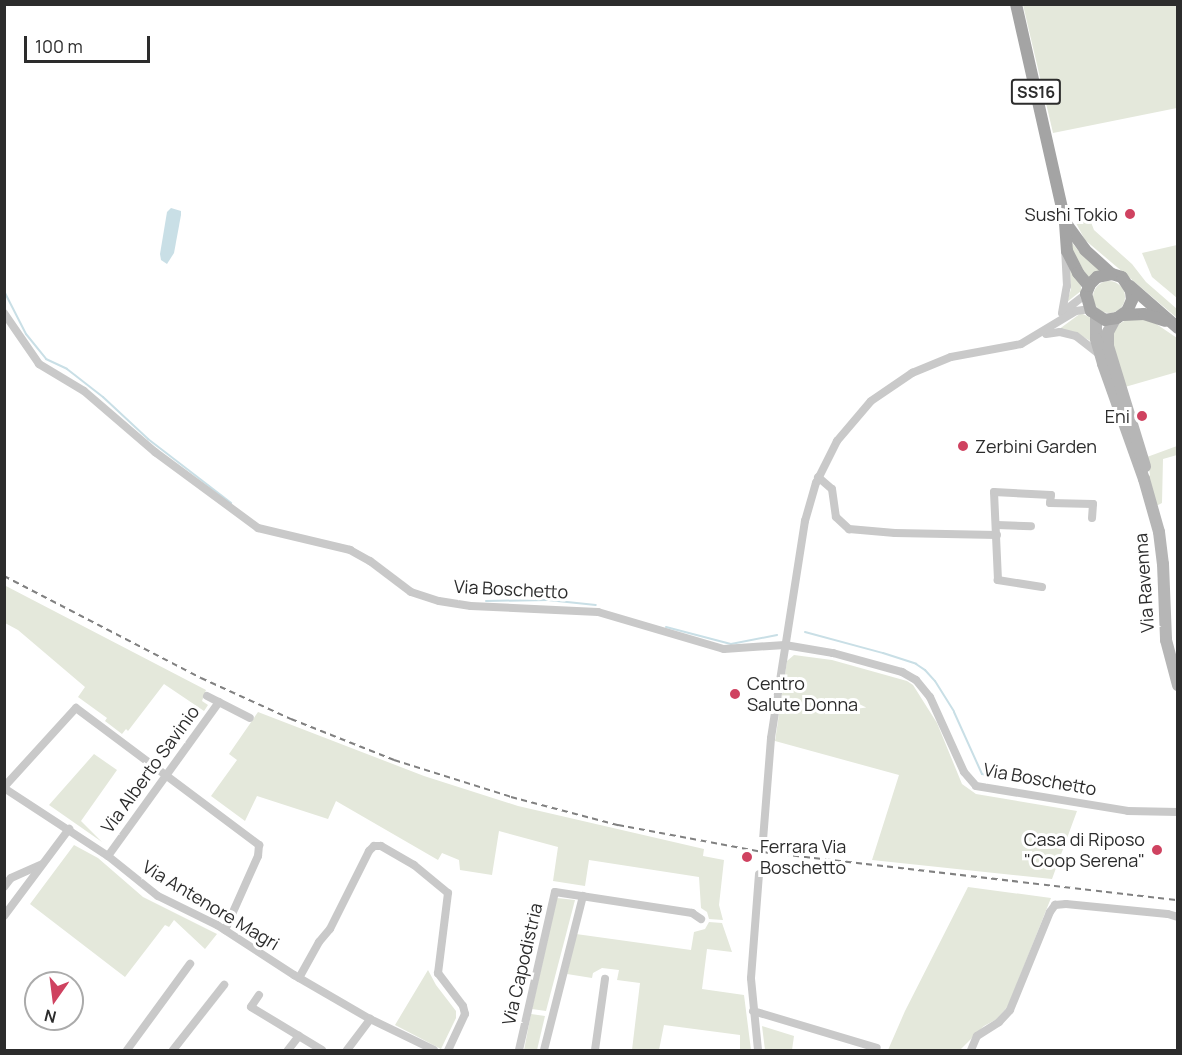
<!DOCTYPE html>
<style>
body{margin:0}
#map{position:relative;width:1182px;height:1055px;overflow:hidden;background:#fff;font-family:Manrope,sans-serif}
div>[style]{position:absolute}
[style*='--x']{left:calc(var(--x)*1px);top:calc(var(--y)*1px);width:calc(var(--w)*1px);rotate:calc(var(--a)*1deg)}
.green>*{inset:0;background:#e4e8db}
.round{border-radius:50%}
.water>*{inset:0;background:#c9dfe6}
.stream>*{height:2px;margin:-1px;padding:0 1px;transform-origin:1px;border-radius:1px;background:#c9dfe6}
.minor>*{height:8px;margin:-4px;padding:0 4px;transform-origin:4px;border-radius:4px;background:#c9c9c9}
.secondary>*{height:12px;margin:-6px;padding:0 6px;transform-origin:6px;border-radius:6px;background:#b6b6b6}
.primary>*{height:12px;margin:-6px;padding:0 6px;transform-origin:6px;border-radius:6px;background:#a4a4a4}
.rail>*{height:2px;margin-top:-1px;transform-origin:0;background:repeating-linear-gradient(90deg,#818181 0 6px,transparent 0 10.5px)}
.dots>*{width:16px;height:16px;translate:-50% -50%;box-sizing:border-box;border:3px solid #fff;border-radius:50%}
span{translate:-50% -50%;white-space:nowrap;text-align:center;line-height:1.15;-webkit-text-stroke:6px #fff;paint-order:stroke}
.shield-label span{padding:2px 4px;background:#fff;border:2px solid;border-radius:4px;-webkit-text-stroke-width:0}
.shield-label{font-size:16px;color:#2c2c2c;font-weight:700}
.poi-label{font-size:18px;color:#2c2c2c}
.right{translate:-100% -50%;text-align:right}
.left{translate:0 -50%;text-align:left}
.street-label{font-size:18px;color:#2c2c2c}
.frame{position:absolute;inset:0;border:6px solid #2c2c2c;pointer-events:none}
.north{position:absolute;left:24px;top:971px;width:60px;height:60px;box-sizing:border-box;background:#fff;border:2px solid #ababab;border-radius:50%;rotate:194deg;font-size:16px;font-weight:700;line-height:24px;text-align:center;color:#2c2c2c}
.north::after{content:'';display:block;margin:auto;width:21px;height:27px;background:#cf4260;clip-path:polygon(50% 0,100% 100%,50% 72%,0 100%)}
.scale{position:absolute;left:24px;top:36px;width:126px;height:27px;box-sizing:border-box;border:3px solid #2c2c2c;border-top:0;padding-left:8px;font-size:18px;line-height:21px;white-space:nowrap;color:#2c2c2c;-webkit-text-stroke:4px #fff;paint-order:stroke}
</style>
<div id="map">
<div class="green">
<div style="clip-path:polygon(1023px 5px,1177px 5px,1177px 108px,1053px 133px)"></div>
<div style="clip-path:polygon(1089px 217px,1094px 230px,1132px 264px,1146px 282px,1177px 309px,1177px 318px,1085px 240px,1076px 223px,1076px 218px)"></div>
<div style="clip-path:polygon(1072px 243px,1077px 249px,1100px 270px,1088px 278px,1071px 248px)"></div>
<div style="clip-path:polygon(1177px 245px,1178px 245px,1177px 298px,1152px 277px,1142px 253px)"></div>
<div style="clip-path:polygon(1070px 270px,1081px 286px,1081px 291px,1067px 302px,1071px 289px)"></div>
<div class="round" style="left:1093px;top:281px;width:32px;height:32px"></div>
<div style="clip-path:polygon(1081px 313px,1091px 318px,1094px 343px,1078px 334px,1058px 330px)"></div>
<div style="clip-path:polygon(1129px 318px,1149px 319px,1177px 338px,1177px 372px,1125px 387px,1111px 339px,1116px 326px)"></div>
<div style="clip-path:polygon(1177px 446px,1177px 455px,1163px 459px,1162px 503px,1156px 506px,1146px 478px,1150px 475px,1147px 457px)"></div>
<div style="clip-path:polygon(4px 585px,206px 690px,202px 701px,208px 705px,204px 711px,164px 684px,128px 731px,126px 729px,122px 734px,105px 721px,107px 718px,78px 697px,85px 687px,18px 630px,5px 623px)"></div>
<div style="clip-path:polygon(794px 655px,832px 660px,907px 681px,913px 685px,937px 723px,962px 784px,976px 794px,1077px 811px,1052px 879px,872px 860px,899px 775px,775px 741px,787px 661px)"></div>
<div style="clip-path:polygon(258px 712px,424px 776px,518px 806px,704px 849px,703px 856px,724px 860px,719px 905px,723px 920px,709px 919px,707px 912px,701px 908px,699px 877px,589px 860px,585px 886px,553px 881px,558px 847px,499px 831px,492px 875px,460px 870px,459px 860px,442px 853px,438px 860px,336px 801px,328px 819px,257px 796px,245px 821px,211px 796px,237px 760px,229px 754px)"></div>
<div style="clip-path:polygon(94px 754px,117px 770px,81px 821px,102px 842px,49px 805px)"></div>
<div style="clip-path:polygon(74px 845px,98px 858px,143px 897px,217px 934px,205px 949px,174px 920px,169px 927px,165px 925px,125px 977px,30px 904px)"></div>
<div style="clip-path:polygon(968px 887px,1051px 898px,1008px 1006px,997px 1019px,984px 1026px,960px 1050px,888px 1050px,905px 1011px)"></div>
<div style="clip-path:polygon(557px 898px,575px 900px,546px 1011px,532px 1009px)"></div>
<div style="clip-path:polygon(709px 922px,722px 923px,732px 952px,707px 949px,702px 989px,744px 995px,751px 1050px,740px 1050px,740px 1035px,664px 1025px,659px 1050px,632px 1050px,640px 983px,617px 980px,619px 970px,602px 968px,593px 973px,592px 978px,567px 974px,576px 934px,691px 950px,694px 932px,705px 929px)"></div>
<div style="clip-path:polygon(428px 970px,436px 985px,456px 1011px,456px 1018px,441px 1049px,395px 1025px)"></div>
<div style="clip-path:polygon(531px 1014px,545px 1016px,537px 1050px,524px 1050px)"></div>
<div style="clip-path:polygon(762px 1026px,794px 1036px,792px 1050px,765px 1050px)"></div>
</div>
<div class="water">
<div style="clip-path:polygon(171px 208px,181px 211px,181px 215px,174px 253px,167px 264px,161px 260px,160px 254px,167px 212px)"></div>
</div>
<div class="stream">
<div style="--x:4;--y:291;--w:48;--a:62.9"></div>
<div style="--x:26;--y:334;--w:32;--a:51"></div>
<div style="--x:46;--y:359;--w:23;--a:25"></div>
<div style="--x:67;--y:369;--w:46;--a:37.9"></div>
<div style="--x:103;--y:397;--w:62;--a:43"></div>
<div style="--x:148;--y:439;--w:105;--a:37.6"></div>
<div style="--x:486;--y:601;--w:62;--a:-0.9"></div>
<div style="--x:548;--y:600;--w:48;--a:5.9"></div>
<div style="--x:666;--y:627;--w:67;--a:14.7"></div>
<div style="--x:731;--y:644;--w:47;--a:-11.1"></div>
<div style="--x:805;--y:632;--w:81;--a:15.1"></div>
<div style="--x:883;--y:653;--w:35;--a:18"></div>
<div style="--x:916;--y:664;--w:11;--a:34"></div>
<div style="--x:925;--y:670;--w:15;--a:48"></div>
<div style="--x:935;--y:681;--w:36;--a:58"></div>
<div style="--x:954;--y:712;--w:68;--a:65.7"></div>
<div style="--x:982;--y:774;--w:110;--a:10.5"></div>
</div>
<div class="minor">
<div style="--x:1063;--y:312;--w:29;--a:-38"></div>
<div style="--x:4;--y:313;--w:62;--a:55.5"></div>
<div style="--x:39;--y:364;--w:52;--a:31"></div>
<div style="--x:84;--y:391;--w:94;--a:40.7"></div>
<div style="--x:155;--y:452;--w:128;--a:36.4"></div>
<div style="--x:258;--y:528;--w:95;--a:13.4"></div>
<div style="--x:350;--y:550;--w:23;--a:29"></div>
<div style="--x:370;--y:561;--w:51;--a:37.1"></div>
<div style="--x:411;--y:592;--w:29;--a:18"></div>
<div style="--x:439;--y:601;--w:32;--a:9"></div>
<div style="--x:471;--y:606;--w:127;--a:2.7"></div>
<div style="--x:598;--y:612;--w:131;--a:16.4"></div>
<div style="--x:724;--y:649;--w:61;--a:-3.8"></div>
<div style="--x:785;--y:645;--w:49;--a:9.5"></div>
<div style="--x:833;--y:653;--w:72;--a:15.4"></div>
<div style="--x:902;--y:672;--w:16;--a:30"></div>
<div style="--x:916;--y:680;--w:22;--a:51"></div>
<div style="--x:930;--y:697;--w:82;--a:65.6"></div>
<div style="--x:964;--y:772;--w:18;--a:49"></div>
<div style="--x:976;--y:786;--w:154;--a:9.3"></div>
<div style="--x:1128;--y:811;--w:50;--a:1.1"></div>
<div style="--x:1062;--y:313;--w:27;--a:-80"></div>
<div style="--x:1067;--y:286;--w:35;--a:-93"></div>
<div style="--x:1046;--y:334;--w:14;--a:-8"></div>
<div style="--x:1060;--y:332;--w:16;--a:14"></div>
<div style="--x:1076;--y:336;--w:28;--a:38"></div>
<div style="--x:818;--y:477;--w:18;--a:41"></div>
<div style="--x:832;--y:489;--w:28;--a:82"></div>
<div style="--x:836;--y:517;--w:18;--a:43"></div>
<div style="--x:849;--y:529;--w:46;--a:5"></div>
<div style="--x:895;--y:533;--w:102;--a:1.1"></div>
<div style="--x:997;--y:525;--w:34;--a:2"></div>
<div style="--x:1042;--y:587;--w:45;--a:-171"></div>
<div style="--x:998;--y:580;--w:88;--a:-92.6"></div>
<div style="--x:994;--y:492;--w:57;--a:3"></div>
<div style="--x:1051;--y:495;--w:8;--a:97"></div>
<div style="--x:1050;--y:503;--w:43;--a:1.3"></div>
<div style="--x:1093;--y:504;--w:14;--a:94"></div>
<div style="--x:207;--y:696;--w:48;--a:27.1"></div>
<div style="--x:4;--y:787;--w:107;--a:-47.7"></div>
<div style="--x:76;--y:708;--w:229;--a:36.8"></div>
<div style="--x:259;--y:845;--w:11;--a:95"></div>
<div style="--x:258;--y:856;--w:81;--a:114"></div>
<div style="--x:4;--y:788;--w:124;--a:33.2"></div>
<div style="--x:108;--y:856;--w:64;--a:38.7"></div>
<div style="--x:158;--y:896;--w:66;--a:26.2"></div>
<div style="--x:217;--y:925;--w:92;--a:33"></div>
<div style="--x:294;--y:975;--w:88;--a:30.1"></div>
<div style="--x:370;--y:1019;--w:71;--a:25.8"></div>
<div style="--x:763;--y:840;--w:102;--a:-85.5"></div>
<div style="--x:771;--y:738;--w:220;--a:-81.1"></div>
<div style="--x:805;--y:521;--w:40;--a:-74"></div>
<div style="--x:816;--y:483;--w:47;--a:-63.4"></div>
<div style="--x:837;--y:441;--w:52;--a:-49.6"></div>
<div style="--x:871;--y:401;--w:50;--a:-34.3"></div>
<div style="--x:912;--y:373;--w:42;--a:-22.3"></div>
<div style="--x:951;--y:357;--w:71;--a:-10.5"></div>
<div style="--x:1021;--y:344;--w:64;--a:-31"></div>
<div style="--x:1076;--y:311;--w:14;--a:-8"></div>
<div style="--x:108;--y:856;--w:190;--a:-54.2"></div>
<div style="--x:4;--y:887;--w:11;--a:-52"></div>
<div style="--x:11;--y:878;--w:34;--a:-24"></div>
<div style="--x:4;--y:916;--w:109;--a:-53.2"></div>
<div style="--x:299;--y:978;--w:41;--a:-60.9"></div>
<div style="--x:319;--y:942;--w:17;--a:-50"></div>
<div style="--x:330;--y:929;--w:87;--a:-63.4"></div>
<div style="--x:369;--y:851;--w:7;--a:-45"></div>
<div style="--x:374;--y:846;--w:7;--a:0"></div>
<div style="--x:381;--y:846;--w:38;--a:30"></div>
<div style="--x:414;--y:865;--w:44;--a:39.5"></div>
<div style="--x:448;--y:893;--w:81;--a:97.1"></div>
<div style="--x:438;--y:973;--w:41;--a:52.9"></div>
<div style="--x:463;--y:1006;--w:8;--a:76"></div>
<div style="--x:465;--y:1014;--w:40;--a:115"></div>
<div style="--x:259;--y:995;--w:14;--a:124"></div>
<div style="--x:251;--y:1007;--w:83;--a:31.2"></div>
<div style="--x:753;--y:1011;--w:129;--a:16.6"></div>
<div style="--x:127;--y:1050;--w:107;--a:-53.8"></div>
<div style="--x:173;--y:1050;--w:83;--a:-51.9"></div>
<div style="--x:288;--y:1050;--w:18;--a:-52"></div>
<div style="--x:347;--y:1050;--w:39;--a:-53"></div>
<div style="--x:519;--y:1050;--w:162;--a:-77.2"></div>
<div style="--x:555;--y:892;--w:139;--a:8.7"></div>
<div style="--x:692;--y:913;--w:11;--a:34"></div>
<div style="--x:544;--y:1050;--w:159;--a:-75.8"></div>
<div style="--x:595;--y:1050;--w:72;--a:-82"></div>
<div style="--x:758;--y:1050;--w:72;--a:-95.6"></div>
<div style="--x:751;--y:978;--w:104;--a:-85.6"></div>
<div style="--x:971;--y:1050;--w:15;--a:-67"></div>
<div style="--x:977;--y:1036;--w:26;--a:-32"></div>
<div style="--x:999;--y:1022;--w:16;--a:-47"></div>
<div style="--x:1010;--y:1010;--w:106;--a:-67.8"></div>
<div style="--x:1050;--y:912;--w:9;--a:-54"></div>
<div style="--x:1055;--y:905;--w:11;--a:-5"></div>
<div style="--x:1066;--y:904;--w:102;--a:5.6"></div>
<div style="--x:1168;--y:914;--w:10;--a:17"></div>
</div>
<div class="secondary">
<div style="--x:1096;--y:316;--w:23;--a:90"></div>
<div style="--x:1096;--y:339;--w:26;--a:74"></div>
<div style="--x:1103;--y:364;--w:122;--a:70.4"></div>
<div style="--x:1144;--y:479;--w:55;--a:74.2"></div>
<div style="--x:1159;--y:532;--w:32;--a:83"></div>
<div style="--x:1163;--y:564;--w:76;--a:87.7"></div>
<div style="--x:1166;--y:640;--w:47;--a:75.1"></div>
<div style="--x:1115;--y:319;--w:15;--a:118"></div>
<div style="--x:1108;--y:332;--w:14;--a:90"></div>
<div style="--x:1108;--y:346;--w:126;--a:72.9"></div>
</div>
<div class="primary">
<div style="--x:1016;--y:4;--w:223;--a:77.3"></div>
<div style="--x:1065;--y:222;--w:34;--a:54"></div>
<div style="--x:1085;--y:250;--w:36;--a:42"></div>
<div style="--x:1112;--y:274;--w:10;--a:17"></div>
<div style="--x:1122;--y:277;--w:17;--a:57"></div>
<div style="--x:1131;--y:291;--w:9;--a:84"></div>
<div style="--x:1132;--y:300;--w:12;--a:114"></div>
<div style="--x:1127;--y:311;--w:12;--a:145"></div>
<div style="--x:1117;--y:318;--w:12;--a:171"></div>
<div style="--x:1105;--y:320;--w:17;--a:-147"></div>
<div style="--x:1091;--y:311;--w:18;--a:-106"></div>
<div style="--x:1086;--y:294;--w:11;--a:-68"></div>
<div style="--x:1090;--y:284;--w:10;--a:-45"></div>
<div style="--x:1097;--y:277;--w:15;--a:-11"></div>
<div style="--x:1065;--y:223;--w:28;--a:86"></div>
<div style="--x:1067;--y:251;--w:25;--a:63"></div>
<div style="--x:1078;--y:273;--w:17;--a:50"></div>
<div style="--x:1130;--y:286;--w:64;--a:41.2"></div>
<div style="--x:1123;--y:315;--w:21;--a:-3"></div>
<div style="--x:1144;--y:314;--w:22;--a:18"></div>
</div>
<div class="rail">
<div style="--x:4;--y:576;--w:222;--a:27.4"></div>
<div style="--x:201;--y:678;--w:99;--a:24.5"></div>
<div style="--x:291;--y:719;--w:111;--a:21.7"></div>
<div style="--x:394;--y:760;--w:123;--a:17.5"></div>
<div style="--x:511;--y:797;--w:111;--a:14.7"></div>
<div style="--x:618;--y:825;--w:147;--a:10.6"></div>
<div style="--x:762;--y:852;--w:419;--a:6.6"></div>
</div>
<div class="dots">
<div style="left:1130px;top:214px;background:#cf4260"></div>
<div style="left:1142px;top:416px;background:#cf4260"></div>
<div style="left:963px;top:446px;background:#cf4260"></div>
<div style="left:735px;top:694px;background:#cf4260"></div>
<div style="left:1157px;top:850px;background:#cf4260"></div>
<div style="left:747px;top:857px;background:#cf4260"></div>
</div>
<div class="shield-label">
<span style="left:1036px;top:92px">SS16</span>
</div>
<div class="poi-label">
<span class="right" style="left:1118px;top:214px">Sushi Tokio</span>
<span class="right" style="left:1130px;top:416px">Eni</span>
<span class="left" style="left:975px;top:446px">Zerbini Garden</span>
<span class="left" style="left:747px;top:694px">Centro<br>Salute Donna</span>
<span class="right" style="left:1145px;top:850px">Casa di Riposo<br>"Coop Serena"</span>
<span class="left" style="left:760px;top:857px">Ferrara Via<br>Boschetto</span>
</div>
<div class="street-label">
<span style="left:1144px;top:583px;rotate:-94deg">Via Ravenna</span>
<span style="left:511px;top:589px;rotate:3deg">Via Boschetto</span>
<span style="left:150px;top:769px;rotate:-54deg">Via Alberto Savinio</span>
<span style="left:1040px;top:779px;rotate:10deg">Via Boschetto</span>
<span style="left:211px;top:905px;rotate:31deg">Via Antenore Magri</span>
<span style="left:522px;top:964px;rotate:-77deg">Via Capodistria</span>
</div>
<div class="frame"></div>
<div class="north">N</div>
<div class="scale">100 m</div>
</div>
